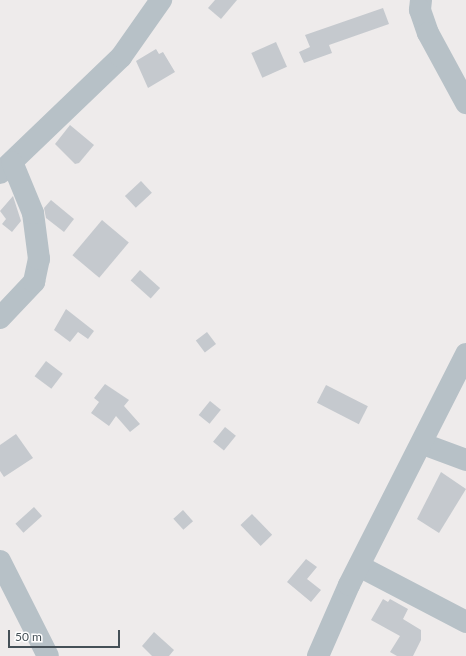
<!DOCTYPE html>
<style>
body{margin:0}
#map{position:relative;width:466px;height:656px;overflow:hidden;background:#eeebeb;font-family:Lato,sans-serif}
div>[style]{position:absolute}
[style*='--x']{left:calc(var(--x)*1px);top:calc(var(--y)*1px);width:calc(var(--w)*1px);rotate:calc(var(--a)*1deg)}
.building>*{inset:0;background:#c5c9ce;transform-origin:0 0}
.minor>*{height:22px;margin:-11px;padding:0 11px;transform-origin:11px;border-radius:11px;background:#b7c1c7}
span{translate:-50% -50%;white-space:nowrap;text-align:center;line-height:1.15;-webkit-text-stroke:3px #fff;paint-order:stroke}
.scale{position:absolute;left:8px;top:630px;width:112px;height:18px;box-sizing:border-box;border:2px solid #455057;border-top:0;padding-left:5px;font-size:12px;line-height:14px;white-space:nowrap;color:#455057;-webkit-text-stroke:3px #fff;paint-order:stroke}
</style>
<div id="map">
<div class="building">
<div style="clip-path:polygon(215px 0,237px 0,221px 19px,208px 8px)"></div>
<div style="clip-path:polygon(383px 8px,389px 24px,329px 45px,332px 53px,304px 63px,299px 52px,310px 47px,305px 35px)"></div>
<div style="left:276px;top:42px;width:27px;height:27px;rotate:66deg"></div>
<div style="clip-path:polygon(156px 49px,159px 54px,163px 52px,175px 72px,148px 88px,136px 61px)"></div>
<div style="clip-path:polygon(70px 125px,94px 145px,79px 163px,75px 164px,55px 144px)"></div>
<div style="left:141px;top:181px;width:16px;height:22px;rotate:47deg"></div>
<div style="clip-path:polygon(13px 196px,21px 221px,12px 232px,2px 224px,6px 219px,0 211px)"></div>
<div style="clip-path:polygon(51px 200px,74px 219px,64px 232px,46px 218px,44px 208px)"></div>
<div style="left:102px;top:220px;width:35px;height:46px;rotate:40deg"></div>
<div style="left:140px;top:270px;width:27px;height:14px;rotate:42deg"></div>
<div style="clip-path:polygon(66px 309px,94px 331px,88px 339px,78px 332px,70px 342px,54px 330px)"></div>
<div style="left:207px;top:332px;width:15px;height:14px;rotate:53deg"></div>
<div style="left:46px;top:361px;width:21px;height:19px;rotate:37deg"></div>
<div style="clip-path:polygon(105px 384px,129px 400px,124px 406px,140px 424px,130px 432px,116px 416px,109px 426px,91px 413px,99px 402px,94px 398px)"></div>
<div style="left:326px;top:385px;width:47px;height:20px;rotate:27deg"></div>
<div style="left:210px;top:401px;width:14px;height:18px;rotate:39deg"></div>
<div style="left:225px;top:427px;width:14px;height:19px;rotate:39deg"></div>
<div style="clip-path:polygon(16px 434px,33px 458px,4px 477px,0 471px,0 445px)"></div>
<div style="clip-path:polygon(441px 472px,466px 489px,439px 533px,417px 519px)"></div>
<div style="left:34px;top:507px;width:12px;height:25px;rotate:48deg"></div>
<div style="left:183px;top:510px;width:15px;height:13px;rotate:48deg"></div>
<div style="left:252px;top:514px;width:29px;height:16px;rotate:46deg"></div>
<div style="clip-path:polygon(306px 559px,317px 567px,307px 579px,321px 590px,311px 602px,287px 582px)"></div>
<div style="clip-path:polygon(383px 599px,388px 602px,390px 599px,408px 609px,403px 619px,421px 630px,421px 640px,413px 656px,397px 656px,390px 652px,400px 636px,371px 620px)"></div>
<div style="clip-path:polygon(154px 632px,174px 650px,169px 656px,152px 656px,142px 646px)"></div>
</div>
<div class="minor">
<div style="--x:421;--y:0;--w:10;--a:96"></div>
<div style="--x:420;--y:10;--w:24;--a:71"></div>
<div style="--x:428;--y:33;--w:80;--a:61.5"></div>
<div style="--x:0;--y:173;--w:168;--a:-43.8"></div>
<div style="--x:121;--y:57;--w:70;--a:-54.9"></div>
<div style="--x:0;--y:318;--w:50;--a:-46.6"></div>
<div style="--x:34;--y:282;--w:24;--a:-78"></div>
<div style="--x:39;--y:259;--w:46;--a:-97.4"></div>
<div style="--x:33;--y:213;--w:55;--a:-112.4"></div>
<div style="--x:423;--y:444;--w:46;--a:20.4"></div>
<div style="--x:0;--y:561;--w:106;--a:63.2"></div>
<div style="--x:359;--y:566;--w:121;--a:27.6"></div>
<div style="--x:318;--y:656;--w:77;--a:-66.4"></div>
<div style="--x:349;--y:585;--w:259;--a:-63.1"></div>
</div>
<div class="scale">50 m</div>
</div>
